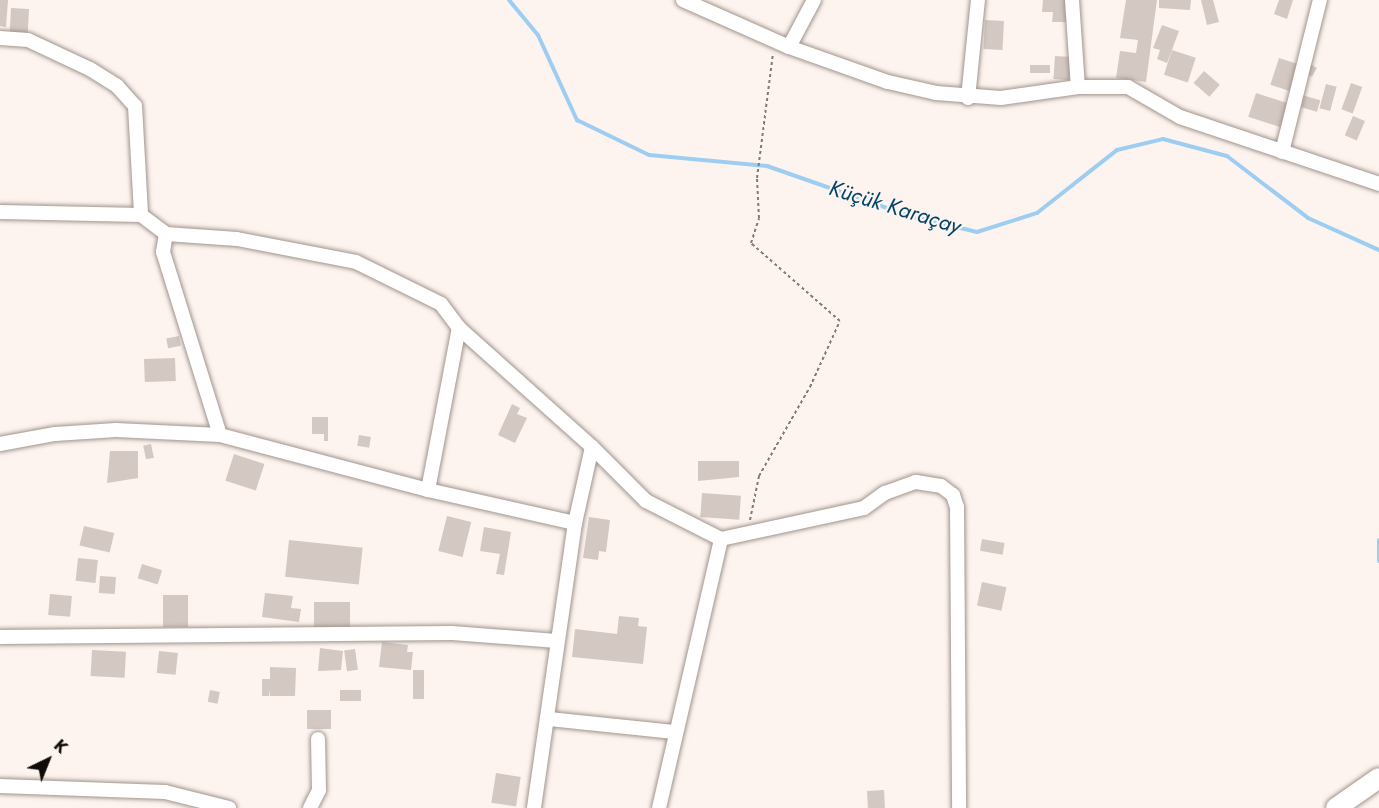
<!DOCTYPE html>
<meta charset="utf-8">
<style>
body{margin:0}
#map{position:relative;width:1379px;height:808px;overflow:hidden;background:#fef4ef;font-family:Jost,sans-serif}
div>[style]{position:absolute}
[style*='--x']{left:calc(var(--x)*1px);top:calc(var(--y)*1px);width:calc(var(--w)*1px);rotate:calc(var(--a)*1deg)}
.stream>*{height:4px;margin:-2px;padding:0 2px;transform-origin:2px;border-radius:2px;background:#9ecdf2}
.building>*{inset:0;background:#d3c8c2;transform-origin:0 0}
.path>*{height:2px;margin-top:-1px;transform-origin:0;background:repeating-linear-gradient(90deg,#817a77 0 3px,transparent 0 6px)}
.roads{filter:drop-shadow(0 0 2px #9f948e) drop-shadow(0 0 2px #9f948e)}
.street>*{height:14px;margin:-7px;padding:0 7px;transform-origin:7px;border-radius:7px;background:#fff}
.secondary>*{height:20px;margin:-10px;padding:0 10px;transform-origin:10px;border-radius:10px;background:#fff}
span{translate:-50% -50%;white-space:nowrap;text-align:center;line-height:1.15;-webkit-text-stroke:4.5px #fef4ef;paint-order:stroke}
.water-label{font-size:22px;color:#00446a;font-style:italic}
.north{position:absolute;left:18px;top:730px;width:60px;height:60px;-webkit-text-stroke:4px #fef4ef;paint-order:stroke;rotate:43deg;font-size:16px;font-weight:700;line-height:24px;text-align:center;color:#0f0b09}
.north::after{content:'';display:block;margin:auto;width:21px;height:27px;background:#0f0b09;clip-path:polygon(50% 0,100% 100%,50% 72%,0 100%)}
</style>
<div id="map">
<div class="stream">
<div style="--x:509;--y:0;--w:45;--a:50.4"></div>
<div style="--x:538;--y:35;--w:94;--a:65.4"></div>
<div style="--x:577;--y:120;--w:80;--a:25.9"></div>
<div style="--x:649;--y:155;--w:119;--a:5.3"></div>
<div style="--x:767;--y:166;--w:151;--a:19.3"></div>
<div style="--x:910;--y:216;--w:69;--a:13.4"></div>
<div style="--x:977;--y:232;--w:63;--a:-17.6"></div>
<div style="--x:1037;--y:213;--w:102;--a:-38.2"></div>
<div style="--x:1117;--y:150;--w:47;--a:-13.4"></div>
<div style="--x:1163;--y:139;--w:66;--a:14.9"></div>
<div style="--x:1227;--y:156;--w:102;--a:37.4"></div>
<div style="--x:1308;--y:218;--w:78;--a:24.3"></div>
<div style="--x:1379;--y:540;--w:21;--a:90"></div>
</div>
<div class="building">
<div style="clip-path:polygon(0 0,8px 0,6px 27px,0 26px)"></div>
<div style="clip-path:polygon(1043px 0,1069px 0,1069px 22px,1052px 22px,1053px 12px,1042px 12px)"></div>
<div style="clip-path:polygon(1126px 0,1157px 0,1146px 82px,1116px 78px,1120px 51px,1136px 53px,1138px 40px,1120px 38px)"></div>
<div style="clip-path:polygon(1159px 0,1191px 0,1190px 10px,1159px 8px)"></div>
<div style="clip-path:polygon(1201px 0,1213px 0,1219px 22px,1207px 25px)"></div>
<div style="clip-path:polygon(1279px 0,1293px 0,1287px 19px,1274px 14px)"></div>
<div style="left:11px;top:8px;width:18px;height:24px;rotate:3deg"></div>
<div style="left:985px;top:20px;width:19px;height:29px;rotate:3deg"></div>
<div style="clip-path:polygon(1162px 25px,1179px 31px,1167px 63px,1157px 59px,1160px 50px,1153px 48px)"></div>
<div style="left:1172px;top:50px;width:25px;height:26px;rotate:18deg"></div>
<div style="left:1055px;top:56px;width:16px;height:23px;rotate:4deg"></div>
<div style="left:1279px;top:58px;width:22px;height:28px;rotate:18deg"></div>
<div style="left:1310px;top:64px;width:8px;height:10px;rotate:30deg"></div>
<div style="left:1050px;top:65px;width:8px;height:20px;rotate:90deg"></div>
<div style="left:1204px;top:71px;width:21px;height:16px;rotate:41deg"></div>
<div style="left:1351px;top:83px;width:12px;height:28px;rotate:20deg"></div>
<div style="left:1326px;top:84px;width:11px;height:25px;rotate:15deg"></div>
<div style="left:1256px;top:93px;width:35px;height:25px;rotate:18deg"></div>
<div style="left:1302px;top:95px;width:19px;height:12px;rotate:16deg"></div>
<div style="left:1353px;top:116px;width:13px;height:21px;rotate:23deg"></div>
<div style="left:179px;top:336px;width:10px;height:13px;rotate:79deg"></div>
<div style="left:175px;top:358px;width:23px;height:31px;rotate:88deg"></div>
<div style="clip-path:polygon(512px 404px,520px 408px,517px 414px,527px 418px,515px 443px,498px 435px)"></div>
<div style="clip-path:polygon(312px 417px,328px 417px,328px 441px,324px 441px,324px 434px,312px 434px)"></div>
<div style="left:359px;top:435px;width:12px;height:11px;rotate:9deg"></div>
<div style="left:151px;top:444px;width:14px;height:8px;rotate:78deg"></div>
<div style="clip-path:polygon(110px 451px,138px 451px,138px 478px,107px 483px)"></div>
<div style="left:234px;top:454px;width:32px;height:28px;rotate:18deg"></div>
<div style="clip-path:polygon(698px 461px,739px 461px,739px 477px,698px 481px)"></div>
<div style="left:702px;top:493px;width:39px;height:24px;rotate:4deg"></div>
<div style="left:447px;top:516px;width:25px;height:36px;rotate:14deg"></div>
<div style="clip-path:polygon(589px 517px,610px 520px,606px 552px,599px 551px,598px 560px,583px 558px)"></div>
<div style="left:84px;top:526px;width:31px;height:20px;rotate:13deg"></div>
<div style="clip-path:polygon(484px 527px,511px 532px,504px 575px,496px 574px,500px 554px,480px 551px)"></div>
<div style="left:982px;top:539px;width:23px;height:12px;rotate:10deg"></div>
<div style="left:289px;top:540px;width:74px;height:37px;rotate:6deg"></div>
<div style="left:78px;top:558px;width:20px;height:23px;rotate:6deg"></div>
<div style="left:142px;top:564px;width:21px;height:15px;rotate:17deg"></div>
<div style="left:100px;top:576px;width:16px;height:17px;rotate:4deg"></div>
<div style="left:982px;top:582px;width:25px;height:24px;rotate:12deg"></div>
<div style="clip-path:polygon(265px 593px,293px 596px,291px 608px,301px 609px,299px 622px,262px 617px)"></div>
<div style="left:50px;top:594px;width:22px;height:21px;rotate:5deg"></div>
<div style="left:163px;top:595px;width:25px;height:32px"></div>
<div style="left:314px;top:602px;width:36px;height:28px"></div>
<div style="clip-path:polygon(619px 616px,639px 618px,638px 626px,647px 627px,643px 664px,572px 657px,575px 629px,617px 634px)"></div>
<div style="clip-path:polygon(382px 642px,408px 645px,407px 652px,413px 652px,411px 670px,379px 667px)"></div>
<div style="clip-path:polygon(320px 648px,343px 651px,341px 670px,318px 671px)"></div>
<div style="left:355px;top:649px;width:21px;height:11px;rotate:82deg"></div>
<div style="left:92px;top:650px;width:34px;height:26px;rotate:3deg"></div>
<div style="left:159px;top:651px;width:19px;height:22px;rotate:6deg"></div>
<div style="clip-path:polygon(270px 667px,296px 668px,295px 696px,270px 696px,270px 690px,269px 696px,262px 696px,262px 679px,270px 679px)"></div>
<div style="left:413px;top:670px;width:11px;height:29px"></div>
<div style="left:210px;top:690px;width:10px;height:12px;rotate:11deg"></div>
<div style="left:340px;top:690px;width:21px;height:11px"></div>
<div style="left:307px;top:710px;width:24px;height:19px"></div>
<div style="left:496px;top:773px;width:25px;height:30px;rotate:9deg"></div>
<div style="left:884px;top:790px;width:18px;height:17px;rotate:87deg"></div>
</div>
<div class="path">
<div style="--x:750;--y:520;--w:45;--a:-78.4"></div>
<div style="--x:759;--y:476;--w:103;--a:-60.2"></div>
<div style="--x:810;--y:387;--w:72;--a:-65.6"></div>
<div style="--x:840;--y:321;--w:118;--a:-138.8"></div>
<div style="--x:751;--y:243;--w:26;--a:-72"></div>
<div style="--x:759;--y:218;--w:40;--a:-92.9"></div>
<div style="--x:757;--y:178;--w:126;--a:-82.7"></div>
</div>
<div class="roads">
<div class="street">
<div style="--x:683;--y:0;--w:116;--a:23.9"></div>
<div style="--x:789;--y:47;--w:105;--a:19.5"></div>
<div style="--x:888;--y:82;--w:49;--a:12.9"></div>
<div style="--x:936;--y:93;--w:65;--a:4.4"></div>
<div style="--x:1001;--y:98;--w:78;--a:-8.1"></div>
<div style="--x:1078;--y:87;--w:50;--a:0"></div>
<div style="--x:1128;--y:87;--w:60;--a:30"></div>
<div style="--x:1180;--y:117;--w:210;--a:18.6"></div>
<div style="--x:1072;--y:0;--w:87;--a:86.1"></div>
<div style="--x:0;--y:38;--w:28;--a:4"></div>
<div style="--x:28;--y:40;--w:68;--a:25.1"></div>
<div style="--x:90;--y:69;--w:32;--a:32"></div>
<div style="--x:117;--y:86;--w:27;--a:48"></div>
<div style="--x:135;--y:106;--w:109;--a:86.8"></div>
<div style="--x:789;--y:47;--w:53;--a:-62"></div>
<div style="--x:968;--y:98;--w:99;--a:-84.2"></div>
<div style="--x:1282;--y:152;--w:157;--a:-76"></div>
<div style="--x:0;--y:212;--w:141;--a:1.2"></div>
<div style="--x:141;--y:215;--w:31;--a:37"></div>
<div style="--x:220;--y:435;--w:192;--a:-107.3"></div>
<div style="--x:163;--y:252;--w:18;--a:-81"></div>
<div style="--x:166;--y:234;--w:71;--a:4"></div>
<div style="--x:237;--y:239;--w:121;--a:10.9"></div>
<div style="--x:356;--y:262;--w:95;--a:26.3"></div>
<div style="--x:441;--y:304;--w:30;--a:53"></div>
<div style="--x:459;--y:328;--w:178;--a:41.8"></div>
<div style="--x:592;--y:447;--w:78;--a:102.6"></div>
<div style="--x:575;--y:523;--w:288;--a:98.2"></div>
<div style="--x:0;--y:444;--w:56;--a:-10.3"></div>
<div style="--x:55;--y:434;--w:61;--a:-3.8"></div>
<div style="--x:116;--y:430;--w:104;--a:2.8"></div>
<div style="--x:220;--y:435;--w:215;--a:14.8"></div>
<div style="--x:428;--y:490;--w:151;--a:12.7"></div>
<div style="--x:592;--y:447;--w:76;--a:45"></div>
<div style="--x:646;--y:501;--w:84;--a:26.9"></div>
<div style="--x:721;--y:539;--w:146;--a:-12.2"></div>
<div style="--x:864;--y:508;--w:26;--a:-36"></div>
<div style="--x:885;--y:493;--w:33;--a:-20"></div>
<div style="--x:916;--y:482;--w:25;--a:9"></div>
<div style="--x:941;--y:486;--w:15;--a:37"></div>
<div style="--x:953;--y:495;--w:13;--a:72"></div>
<div style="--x:957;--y:507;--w:301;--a:89.6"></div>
<div style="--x:428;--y:490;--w:165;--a:-79.2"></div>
<div style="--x:0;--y:637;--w:452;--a:-0.5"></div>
<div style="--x:452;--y:633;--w:105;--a:4.4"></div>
<div style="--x:549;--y:719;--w:126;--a:5.9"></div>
<div style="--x:0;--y:786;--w:165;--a:2.1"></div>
<div style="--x:165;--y:792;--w:66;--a:14"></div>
<div style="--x:310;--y:808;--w:20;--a:-63"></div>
<div style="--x:319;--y:790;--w:51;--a:-91.1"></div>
<div style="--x:659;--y:808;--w:276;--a:-77"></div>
</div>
<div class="secondary">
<div style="--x:1336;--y:808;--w:52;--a:-34.9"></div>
</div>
</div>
<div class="water-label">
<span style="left:895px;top:207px;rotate:17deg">Küçük Karaçay</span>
</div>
<div class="north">K</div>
</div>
